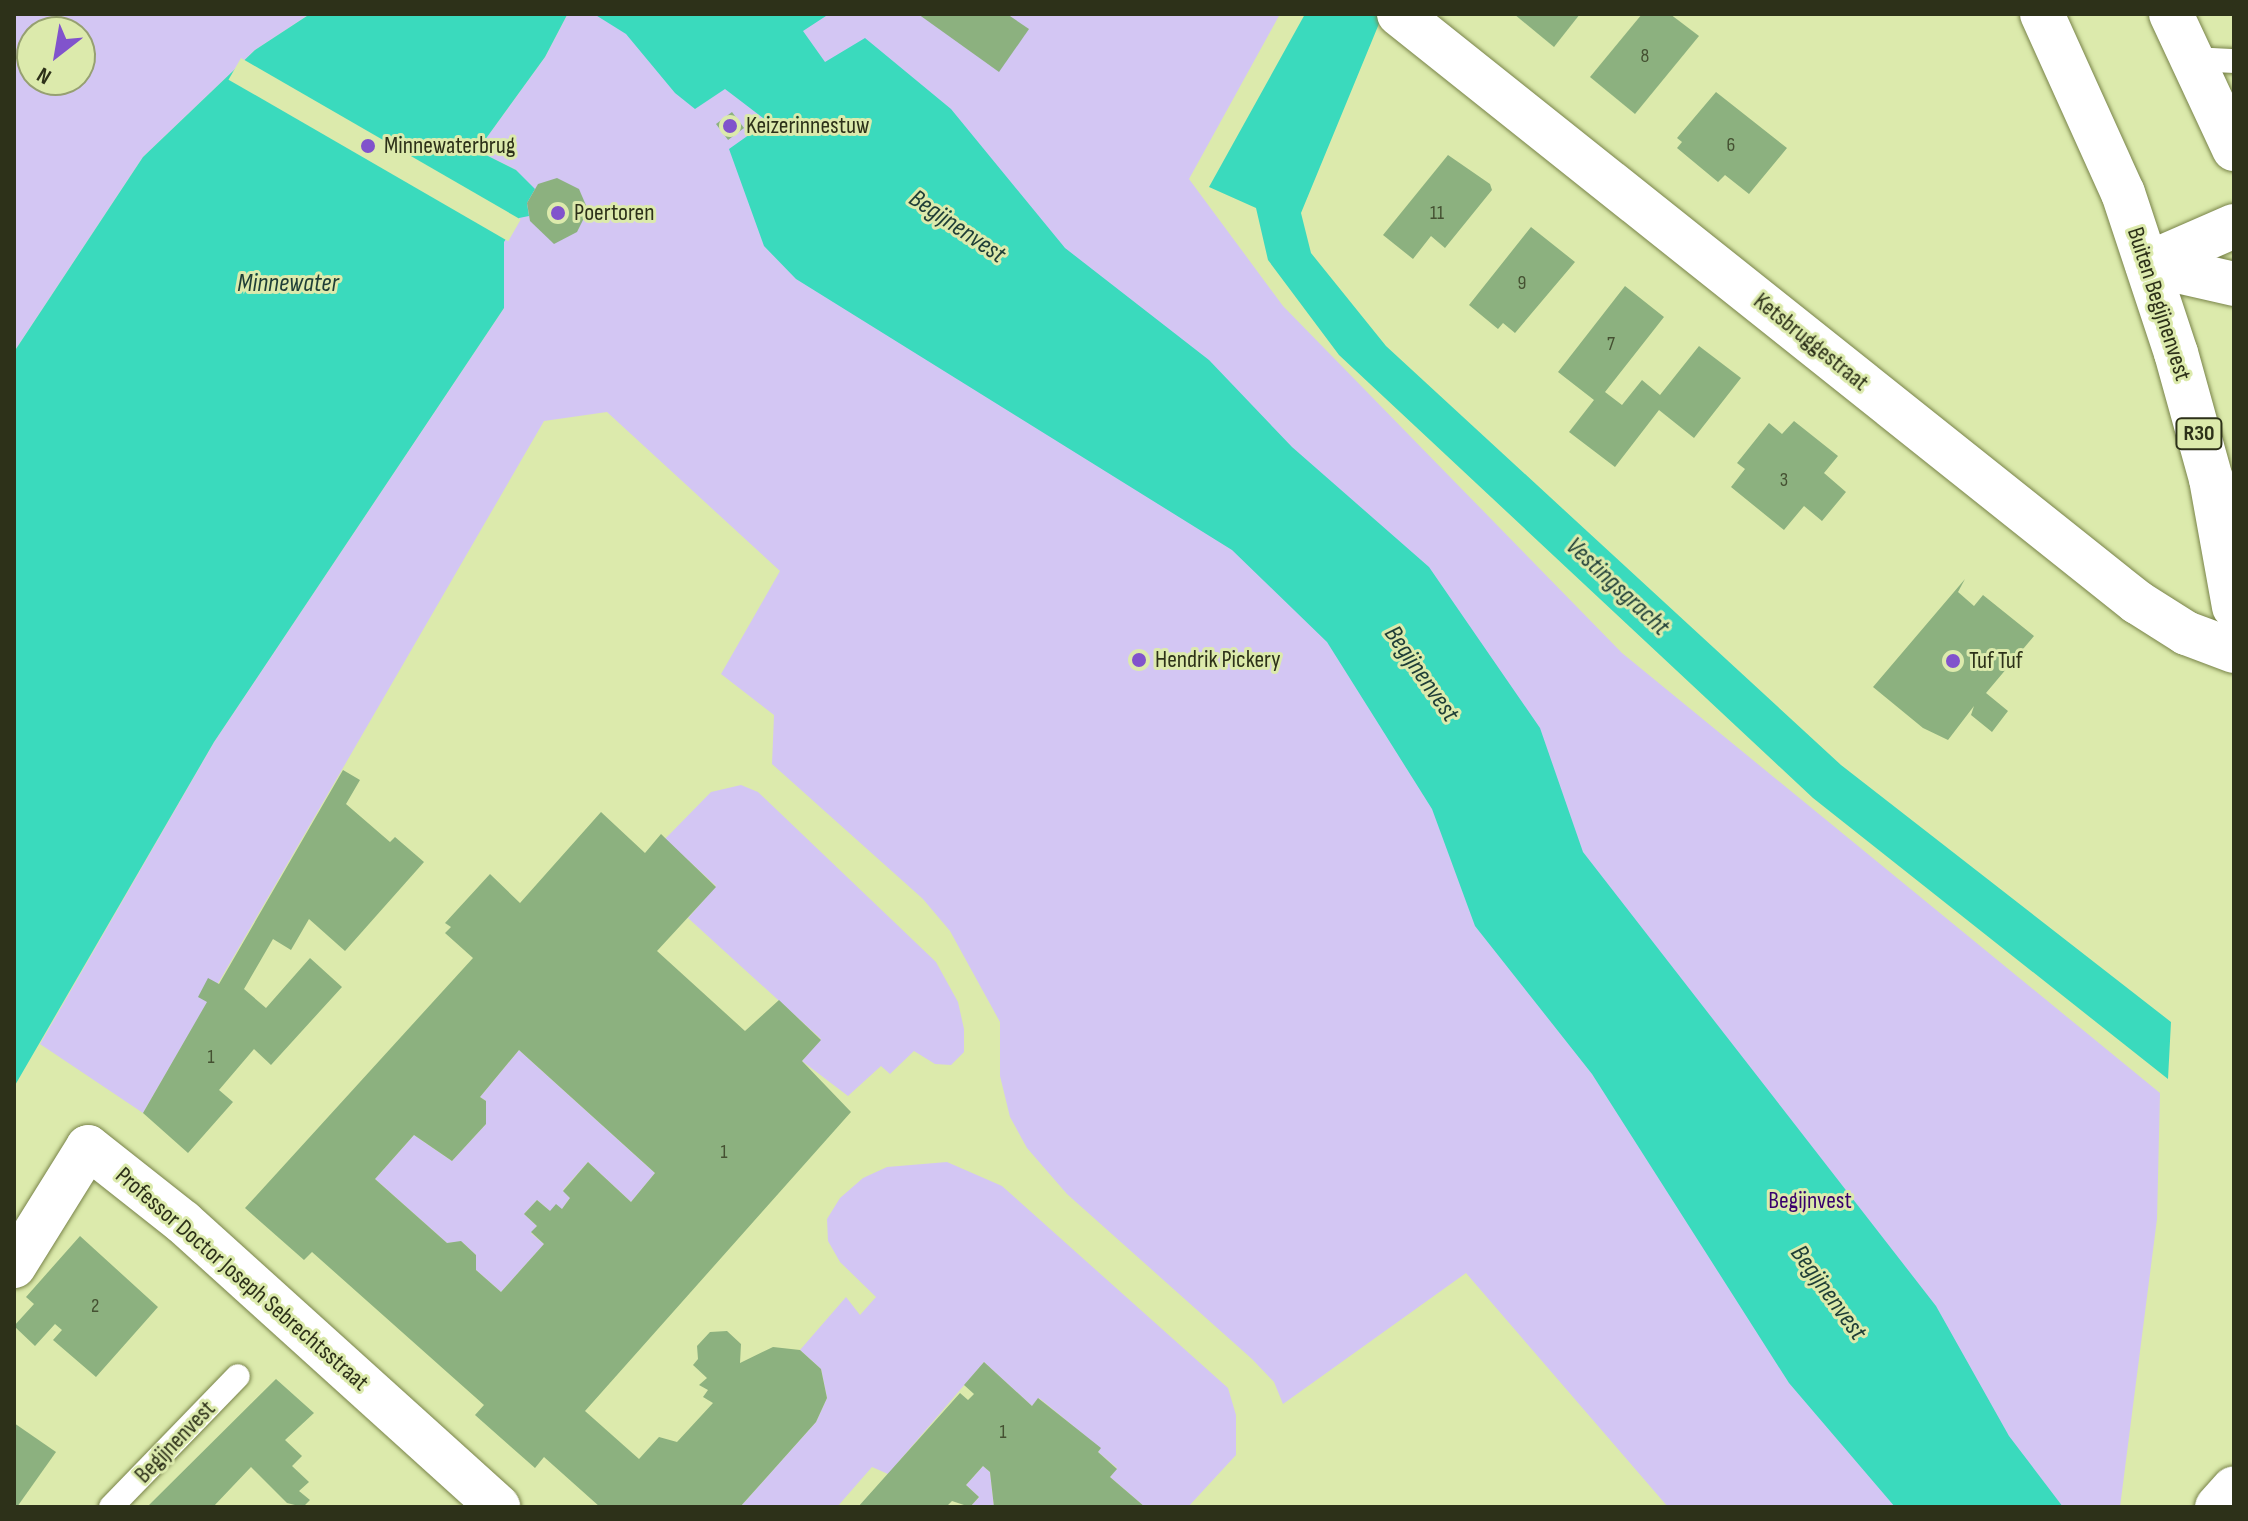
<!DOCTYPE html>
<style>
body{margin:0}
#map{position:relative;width:2248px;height:1521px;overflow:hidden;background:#dceaac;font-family:"Sofia Sans Condensed",sans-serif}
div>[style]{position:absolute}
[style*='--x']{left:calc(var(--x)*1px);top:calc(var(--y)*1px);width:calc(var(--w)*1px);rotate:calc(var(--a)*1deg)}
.green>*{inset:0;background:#d3c6f3}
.water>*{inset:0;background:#3adabd}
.pier>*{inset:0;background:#dceaac;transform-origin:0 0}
.building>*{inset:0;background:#8cb17f;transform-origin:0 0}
.roads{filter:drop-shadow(0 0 2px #788349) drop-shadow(0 0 2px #788349)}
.service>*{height:24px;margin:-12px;padding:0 12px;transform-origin:12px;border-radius:12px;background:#fff}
.minor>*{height:44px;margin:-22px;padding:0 22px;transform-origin:22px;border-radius:22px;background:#fff}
.primary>*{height:44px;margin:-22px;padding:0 22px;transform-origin:22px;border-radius:22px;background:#fff}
.dots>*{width:22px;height:22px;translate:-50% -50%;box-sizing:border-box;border:4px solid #dceaac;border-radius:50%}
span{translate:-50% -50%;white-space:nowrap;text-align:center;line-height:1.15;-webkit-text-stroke:6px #dceaac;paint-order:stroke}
.number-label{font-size:20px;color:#455132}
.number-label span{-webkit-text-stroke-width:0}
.shield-label span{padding:2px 6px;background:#dceaac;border:2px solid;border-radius:6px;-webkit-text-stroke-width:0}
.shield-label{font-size:22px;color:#2d3119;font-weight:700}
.poi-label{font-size:24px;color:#2d3119}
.left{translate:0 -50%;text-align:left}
.street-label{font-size:24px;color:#2d3119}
.park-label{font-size:24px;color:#38006d}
.water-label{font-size:26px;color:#1f3e37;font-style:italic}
.frame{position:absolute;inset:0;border:16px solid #2d3119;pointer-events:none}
.north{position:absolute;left:16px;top:16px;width:80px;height:80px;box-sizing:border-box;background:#dceaac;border:2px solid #96a071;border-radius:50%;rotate:211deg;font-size:22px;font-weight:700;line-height:32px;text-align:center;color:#2d3119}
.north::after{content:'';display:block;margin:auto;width:28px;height:36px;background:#8153cc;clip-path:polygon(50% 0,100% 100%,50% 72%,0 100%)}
</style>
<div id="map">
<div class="green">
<div style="clip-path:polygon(evenodd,14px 14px,310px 14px,255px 50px,143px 157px,14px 352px,14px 14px,32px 32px,80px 32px,80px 80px,32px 80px,32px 32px)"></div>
<div style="clip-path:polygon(1280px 14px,1189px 179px,1283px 306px,1622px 653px,2160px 1093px,2157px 1219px,2120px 1507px,1668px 1507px,1466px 1273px,1283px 1404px,1274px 1382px,1252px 1359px,1067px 1194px,1027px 1148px,1010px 1117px,1000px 1076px,1000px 1022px,950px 931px,923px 899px,772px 764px,774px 715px,721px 674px,780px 571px,607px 412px,544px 421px,143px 1113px,40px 1044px,214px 742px,504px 308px,504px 242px,530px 195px,516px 170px,486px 155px,482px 144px,545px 57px,567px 15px)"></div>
<div style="clip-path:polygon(741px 785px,758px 792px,936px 962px,958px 1002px,964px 1029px,964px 1052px,951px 1065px,935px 1064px,914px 1051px,890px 1074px,881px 1066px,848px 1096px,802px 1061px,821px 1039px,688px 918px,716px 886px,665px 839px,711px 792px)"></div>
<div style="clip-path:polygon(519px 1050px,655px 1173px,631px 1202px,588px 1162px,563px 1190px,570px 1198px,562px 1209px,550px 1211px,537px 1200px,524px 1214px,537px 1226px,531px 1233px,544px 1244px,501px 1292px,476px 1270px,476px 1255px,462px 1242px,447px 1243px,375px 1179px,414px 1135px,452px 1161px,486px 1124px,486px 1101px,480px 1097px)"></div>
<div style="clip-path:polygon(947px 1162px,1002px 1186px,1228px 1388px,1236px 1415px,1236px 1455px,1188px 1507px,1145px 1507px,1110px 1477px,1117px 1468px,1098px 1452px,1100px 1448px,1039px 1398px,1032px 1406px,984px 1362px,888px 1474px,872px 1467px,837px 1507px,740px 1507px,816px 1422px,827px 1398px,821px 1369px,800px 1350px,846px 1297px,860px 1315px,876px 1297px,840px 1262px,828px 1241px,827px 1219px,840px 1198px,863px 1178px,887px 1167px)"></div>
<div style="clip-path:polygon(983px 1466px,990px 1472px,994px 1507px,970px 1507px,979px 1497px,966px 1485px)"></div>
</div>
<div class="water">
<div style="clip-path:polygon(310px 14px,573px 14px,567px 15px,545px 57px,482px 144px,486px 155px,516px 170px,535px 189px,527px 203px,529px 216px,519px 218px,504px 242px,504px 308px,214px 742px,14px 1087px,14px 352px,143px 157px,255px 50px)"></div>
<div style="clip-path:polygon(594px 14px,829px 14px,803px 31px,825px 62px,865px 38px,951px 109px,1065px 248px,1209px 360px,1292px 447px,1429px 567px,1540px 728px,1583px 852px,1936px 1306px,2009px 1436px,2063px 1507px,1895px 1507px,1789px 1383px,1592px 1074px,1475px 926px,1432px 809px,1327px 642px,1232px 550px,796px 279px,764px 246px,729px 149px,753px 132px,768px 131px,767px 121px,725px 89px,695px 109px,675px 93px,626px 34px)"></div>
<div style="clip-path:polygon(1305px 14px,1383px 14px,1301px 213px,1311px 253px,1386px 346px,1841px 765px,2171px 1022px,2168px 1079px,1813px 798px,1339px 355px,1268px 260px,1256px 208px,1209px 187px)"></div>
</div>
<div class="pier">
<div style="left:241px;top:58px;width:323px;height:25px;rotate:30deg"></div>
</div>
<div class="building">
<div style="clip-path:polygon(918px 14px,1007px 14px,1029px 29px,999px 72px)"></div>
<div style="clip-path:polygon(1514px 14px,1580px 14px,1554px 47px)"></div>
<div style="clip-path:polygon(1642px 14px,1670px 14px,1699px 36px,1635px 114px,1590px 77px)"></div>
<div style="clip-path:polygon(1716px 92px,1787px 148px,1749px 194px,1725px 175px,1718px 182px,1677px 148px,1682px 142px,1677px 138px)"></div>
<div style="left:732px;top:112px;width:20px;height:20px;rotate:53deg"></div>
<div style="clip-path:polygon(1448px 155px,1490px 184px,1492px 190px,1445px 248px,1431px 236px,1413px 259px,1383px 235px)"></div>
<div style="clip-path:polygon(557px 178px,579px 189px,588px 210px,577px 232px,554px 244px,530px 221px,527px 203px,538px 184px)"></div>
<div style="clip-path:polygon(1531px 227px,1575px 262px,1515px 333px,1503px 323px,1498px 329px,1469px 305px)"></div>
<div style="clip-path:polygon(1625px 286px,1664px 317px,1605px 392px,1622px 405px,1642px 380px,1660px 395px,1699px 346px,1741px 378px,1694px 438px,1659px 410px,1615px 467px,1569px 432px,1594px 400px,1558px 372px)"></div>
<div style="clip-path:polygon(1794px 421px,1838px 456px,1824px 473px,1846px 492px,1822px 521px,1804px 506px,1784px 530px,1731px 487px,1745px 469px,1737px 463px,1769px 423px,1782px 434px)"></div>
<div style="clip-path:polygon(1965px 579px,1958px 592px,1974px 606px,1983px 595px,2034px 636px,1986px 693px,2008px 711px,1992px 732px,1971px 715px,1974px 706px,1948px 740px,1923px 728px,1873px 687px)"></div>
<div style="clip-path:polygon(343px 770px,360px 780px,346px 804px,390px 842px,395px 837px,424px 862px,345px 951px,309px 919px,291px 950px,273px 939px,244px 989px,266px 1008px,310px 958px,342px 987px,271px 1065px,254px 1049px,219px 1090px,233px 1102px,188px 1153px,143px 1113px,207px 1002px,198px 997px,208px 978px,219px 984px)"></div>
<div style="clip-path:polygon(evenodd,601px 812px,645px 853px,661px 834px,716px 887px,657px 951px,745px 1031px,779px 1000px,821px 1040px,802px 1061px,851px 1112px,585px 1411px,639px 1459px,659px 1437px,677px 1442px,713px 1403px,703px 1397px,708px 1390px,699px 1385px,707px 1378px,693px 1365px,698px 1359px,697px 1346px,710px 1332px,727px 1331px,741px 1344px,740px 1363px,773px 1347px,800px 1350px,821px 1369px,827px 1398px,816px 1422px,740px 1507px,600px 1507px,544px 1457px,535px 1468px,475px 1415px,484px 1405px,312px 1252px,304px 1260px,245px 1208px,473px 958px,445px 933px,451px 927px,445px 923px,490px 874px,520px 903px,601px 812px,519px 1050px,655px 1173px,631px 1202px,588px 1162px,563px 1191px,570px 1198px,562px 1209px,556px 1204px,550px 1211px,537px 1200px,524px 1214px,537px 1226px,531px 1232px,544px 1244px,501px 1292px,476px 1270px,476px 1255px,461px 1241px,447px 1243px,375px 1179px,414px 1135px,452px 1161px,486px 1124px,486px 1101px,480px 1097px,519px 1050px)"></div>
<div style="clip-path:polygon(80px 1236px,158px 1307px,96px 1377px,53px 1340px,62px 1330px,55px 1324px,35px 1346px,14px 1326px,34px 1304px,26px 1297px)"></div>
<div style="clip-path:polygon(984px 1362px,1032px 1406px,1038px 1398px,1101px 1448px,1098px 1452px,1117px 1469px,1110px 1477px,1145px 1507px,994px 1507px,990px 1472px,983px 1466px,966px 1485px,979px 1497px,970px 1507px,952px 1501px,946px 1507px,858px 1507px,960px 1393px,968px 1400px,974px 1394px,964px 1385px)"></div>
<div style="clip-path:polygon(276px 1379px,314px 1413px,285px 1440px,302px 1456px,292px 1466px,309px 1482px,299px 1491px,310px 1500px,303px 1507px,287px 1503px,251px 1467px,213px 1507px,148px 1506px)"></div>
<div style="clip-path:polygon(14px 1423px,56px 1452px,17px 1507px,14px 1507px)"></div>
</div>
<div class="roads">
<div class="service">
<div style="--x:2194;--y:59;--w:40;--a:2.9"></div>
<div style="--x:111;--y:1507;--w:182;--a:-45.9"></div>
</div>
<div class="minor">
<div style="--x:1399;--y:14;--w:944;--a:38.55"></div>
<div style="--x:2137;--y:602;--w:58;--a:32.3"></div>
<div style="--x:2186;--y:633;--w:51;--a:20.6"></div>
<div style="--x:2147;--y:264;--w:89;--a:12.9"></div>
<div style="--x:14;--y:1266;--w:140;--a:-58.1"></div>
<div style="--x:88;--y:1147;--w:121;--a:38.3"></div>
<div style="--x:183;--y:1222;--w:425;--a:42.1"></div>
<div style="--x:2217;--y:1507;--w:25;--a:-48"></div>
</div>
<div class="primary">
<div style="--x:2042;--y:14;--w:196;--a:65.7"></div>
<div style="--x:2123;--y:193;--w:169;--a:71.7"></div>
<div style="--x:2176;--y:353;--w:131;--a:74.5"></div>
<div style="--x:2211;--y:479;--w:130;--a:79.8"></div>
<div style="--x:2171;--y:14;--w:149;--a:65"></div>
<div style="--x:2147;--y:264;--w:95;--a:-23.6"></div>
</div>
</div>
<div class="dots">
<div style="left:730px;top:126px;background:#8153cc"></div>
<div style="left:368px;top:146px;background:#8153cc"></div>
<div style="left:558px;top:213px;background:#8153cc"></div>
<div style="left:1139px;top:660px;background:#8153cc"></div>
<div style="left:1953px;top:661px;background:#8153cc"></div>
</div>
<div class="number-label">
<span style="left:1645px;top:56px">8</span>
<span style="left:1731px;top:145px">6</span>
<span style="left:1437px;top:213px">11</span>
<span style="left:1522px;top:283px">9</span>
<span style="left:1611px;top:344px">7</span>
<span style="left:1784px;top:480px">3</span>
<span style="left:211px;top:1057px">1</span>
<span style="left:724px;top:1152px">1</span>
<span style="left:95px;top:1306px">2</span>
<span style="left:1003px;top:1432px">1</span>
</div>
<div class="shield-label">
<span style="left:2199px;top:434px">R30</span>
</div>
<div class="poi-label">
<span class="left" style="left:746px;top:126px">Keizerinnestuw</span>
<span class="left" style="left:384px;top:146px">Minnewaterbrug</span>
<span class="left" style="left:574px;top:213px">Poertoren</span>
<span class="left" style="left:1155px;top:660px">Hendrik Pickery</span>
<span class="left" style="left:1969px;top:661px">Tuf Tuf</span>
</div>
<div class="street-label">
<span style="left:2159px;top:304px;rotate:72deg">Buiten Begijnenvest</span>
<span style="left:1811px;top:342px;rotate:39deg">Ketsbruggestraat</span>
<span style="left:242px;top:1279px;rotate:41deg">Professor Doctor Joseph Sebrechtsstraat</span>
<span style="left:175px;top:1442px;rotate:-46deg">Begijnenvest</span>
</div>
<div class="park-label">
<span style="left:1810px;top:1201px">Begijnvest</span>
</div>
<div class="water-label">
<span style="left:957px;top:227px;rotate:34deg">Begijnenvest</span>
<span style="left:288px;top:284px">Minnewater</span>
<span style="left:1617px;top:587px;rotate:43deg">Vestingsgracht</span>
<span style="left:1421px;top:674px;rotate:55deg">Begijnenvest</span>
<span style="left:1828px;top:1293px;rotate:54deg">Begijnenvest</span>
</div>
<div class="frame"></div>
<div class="north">N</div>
</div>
